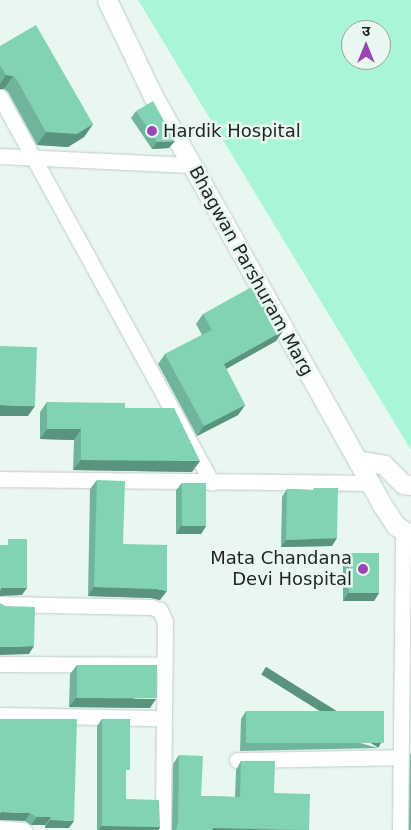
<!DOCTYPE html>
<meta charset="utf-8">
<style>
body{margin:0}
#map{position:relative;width:411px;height:830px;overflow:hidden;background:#e8f7f0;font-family:"DejaVu Sans","Noto Sans Devanagari",sans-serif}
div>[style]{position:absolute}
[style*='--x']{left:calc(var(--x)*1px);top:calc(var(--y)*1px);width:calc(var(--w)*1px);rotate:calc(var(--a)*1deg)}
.green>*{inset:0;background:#a8f6d7}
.roads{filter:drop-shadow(0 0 1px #c0cdc7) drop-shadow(0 0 1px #c0cdc7)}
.minor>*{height:15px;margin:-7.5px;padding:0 7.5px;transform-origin:7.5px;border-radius:7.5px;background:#fff}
.tertiary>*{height:19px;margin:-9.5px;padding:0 9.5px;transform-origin:9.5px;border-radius:9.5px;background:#fff}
.wall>*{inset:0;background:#70b59b}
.shaded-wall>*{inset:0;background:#5b947e;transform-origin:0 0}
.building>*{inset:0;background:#82d3b4;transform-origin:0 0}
.dots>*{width:14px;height:14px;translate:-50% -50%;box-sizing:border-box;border:2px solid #e8f7f0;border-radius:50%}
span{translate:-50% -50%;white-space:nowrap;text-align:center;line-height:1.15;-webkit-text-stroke:5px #e8f7f0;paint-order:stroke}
.poi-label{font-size:18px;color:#1f2422}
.left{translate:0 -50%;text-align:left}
.right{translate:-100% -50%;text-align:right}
.street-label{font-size:18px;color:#1f2422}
.north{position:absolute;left:341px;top:20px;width:50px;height:50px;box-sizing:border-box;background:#e8f7f0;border:1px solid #98a39e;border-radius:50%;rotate:0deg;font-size:14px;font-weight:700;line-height:20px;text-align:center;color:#1f2422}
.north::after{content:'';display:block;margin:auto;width:18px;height:22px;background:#9945b3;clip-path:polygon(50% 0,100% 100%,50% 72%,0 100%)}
</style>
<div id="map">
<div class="green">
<div style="clip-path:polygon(evenodd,138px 0,411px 0,411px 450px,138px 0,351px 30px,381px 30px,381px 60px,351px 60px,351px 30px)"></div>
</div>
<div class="roads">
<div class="minor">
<div style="--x:0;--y:97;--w:440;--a:61.2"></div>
<div style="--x:0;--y:156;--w:191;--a:2.7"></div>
<div style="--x:0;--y:479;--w:370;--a:0.6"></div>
<div style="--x:0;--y:604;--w:151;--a:1.1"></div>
<div style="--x:151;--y:607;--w:9;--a:18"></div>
<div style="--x:160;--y:610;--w:13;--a:67"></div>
<div style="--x:165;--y:622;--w:208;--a:90.6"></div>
<div style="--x:0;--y:664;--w:164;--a:0.3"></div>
<div style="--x:0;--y:715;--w:163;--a:1.1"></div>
<div style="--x:237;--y:760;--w:164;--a:-1"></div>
<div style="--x:0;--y:828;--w:24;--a:5"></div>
<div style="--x:400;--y:830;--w:298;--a:-89.4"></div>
</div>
<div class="tertiary">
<div style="--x:107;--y:0;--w:106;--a:64.4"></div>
<div style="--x:153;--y:96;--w:467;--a:60.7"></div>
<div style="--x:381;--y:503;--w:27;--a:57"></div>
<div style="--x:396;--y:526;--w:17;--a:31"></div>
<div style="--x:357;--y:460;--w:27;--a:10"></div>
<div style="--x:384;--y:465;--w:27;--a:45"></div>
<div style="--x:403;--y:484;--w:8;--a:7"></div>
</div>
</div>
<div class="wall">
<div style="clip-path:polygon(0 46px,93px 124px,84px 137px,68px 147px,37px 145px,8px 92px,4px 89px,0 89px)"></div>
<div style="clip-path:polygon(136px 111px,169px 148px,152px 149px,131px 118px)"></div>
<div style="clip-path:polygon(203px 314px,283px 331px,276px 341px,226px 369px,245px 405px,238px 415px,197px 436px,158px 364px,165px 354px,202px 335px,196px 324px)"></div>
<div style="clip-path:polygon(47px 402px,125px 408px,192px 472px,73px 470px,74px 440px,40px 439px,40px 412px)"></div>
<div style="clip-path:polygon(97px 480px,123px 544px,160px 600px,151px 598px,88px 596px,90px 489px)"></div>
<div style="clip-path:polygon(182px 483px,206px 526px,201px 534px,176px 534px,176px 490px)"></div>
<div style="clip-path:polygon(314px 488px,332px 546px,281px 547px,282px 497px,287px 489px,313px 490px)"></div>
<div style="clip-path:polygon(349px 553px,379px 593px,374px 601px,343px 601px,343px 560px)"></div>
<div style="clip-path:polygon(77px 665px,150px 708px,69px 707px,70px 674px)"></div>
<div style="clip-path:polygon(246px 711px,378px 748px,240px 751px,241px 719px)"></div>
<div style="clip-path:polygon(0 719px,69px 828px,45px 828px,45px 825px,31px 825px,25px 821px)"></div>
<div style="clip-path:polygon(102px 719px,126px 774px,126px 799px,159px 830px,97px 830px,97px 726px)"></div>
<div style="clip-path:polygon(411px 753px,411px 830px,409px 830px,410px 755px)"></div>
<div style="clip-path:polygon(179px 755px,201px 796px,235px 797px,236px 770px,241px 761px,274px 793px,309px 830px,172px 830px,173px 764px)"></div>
</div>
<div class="shaded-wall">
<div style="clip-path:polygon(6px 75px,13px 76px,4px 89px,0 89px,0 84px)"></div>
<div style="clip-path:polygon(93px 124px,84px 137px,68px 147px,37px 145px,46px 132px)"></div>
<div style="clip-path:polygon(175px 141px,169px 148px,152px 149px,157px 142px)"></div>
<div style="clip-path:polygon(283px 331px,276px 341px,217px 374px,224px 364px)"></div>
<div style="clip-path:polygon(0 405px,35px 406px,28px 416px,0 416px)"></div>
<div style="clip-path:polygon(245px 405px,238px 415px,197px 436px,204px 426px)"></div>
<div style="clip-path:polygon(47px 429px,81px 429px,74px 440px,40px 439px)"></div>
<div style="clip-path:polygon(81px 460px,200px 461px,192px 472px,73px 470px)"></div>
<div style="clip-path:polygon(181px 526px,206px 526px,201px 534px,176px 534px)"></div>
<div style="clip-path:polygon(337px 538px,332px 546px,281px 547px,286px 540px)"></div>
<div style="clip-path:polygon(94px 587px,157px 589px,167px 591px,160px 600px,151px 598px,88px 596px)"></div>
<div style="clip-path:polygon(1px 588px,27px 588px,22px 595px,0 596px,0 590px)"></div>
<div style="clip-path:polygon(348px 593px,379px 593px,374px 601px,343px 601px)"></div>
<div style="clip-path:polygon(34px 646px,29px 654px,0 655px,0 647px)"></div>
<div style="clip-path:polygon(76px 698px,156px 699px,150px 708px,69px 707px)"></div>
<div style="left:383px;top:740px;width:9px;height:138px;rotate:122deg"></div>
<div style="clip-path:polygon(1px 812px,30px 813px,25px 821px,0 820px,0 813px)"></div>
<div style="clip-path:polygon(37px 817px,51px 817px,45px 825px,31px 825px)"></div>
<div style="clip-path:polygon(50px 820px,74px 821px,69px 828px,45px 828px)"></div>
<div style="clip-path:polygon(102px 826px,160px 827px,159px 830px,99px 830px)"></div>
<div style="clip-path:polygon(213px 828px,282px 830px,211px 830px)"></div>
</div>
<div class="building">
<div style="clip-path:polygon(36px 25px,93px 124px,77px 134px,46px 132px,17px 80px,13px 76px,6px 75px,0 65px,0 46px)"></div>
<div style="clip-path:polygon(153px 101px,175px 141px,157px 142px,136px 111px)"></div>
<div style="clip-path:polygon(257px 284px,283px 331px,224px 364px,245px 405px,204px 426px,165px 354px,212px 330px,203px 314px)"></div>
<div style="left:0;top:346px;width:37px;height:59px;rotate:2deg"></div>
<div style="clip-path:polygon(47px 402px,125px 403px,125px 408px,174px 408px,200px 461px,81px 460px,81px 429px,47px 429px)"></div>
<div style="clip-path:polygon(97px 480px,125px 481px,123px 544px,167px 545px,167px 591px,157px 589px,94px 587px)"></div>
<div style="left:182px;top:483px;width:24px;height:43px"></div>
<div style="clip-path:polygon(314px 488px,338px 488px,337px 538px,286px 540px,287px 489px,314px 490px)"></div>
<div style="clip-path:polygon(8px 539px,27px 539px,27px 588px,1px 588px,0 590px,0 545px,8px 545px)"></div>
<div style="left:349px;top:553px;width:30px;height:40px"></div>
<div style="clip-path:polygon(0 603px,5px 606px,35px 607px,34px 646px,0 647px)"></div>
<div style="left:77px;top:665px;width:80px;height:33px"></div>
<div style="left:246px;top:711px;width:138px;height:32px"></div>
<div style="clip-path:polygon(0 719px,77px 719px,74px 821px,50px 820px,51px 817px,37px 817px,30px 813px,1px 812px,0 814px)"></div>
<div style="clip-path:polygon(102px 719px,130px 719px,130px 770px,126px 770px,126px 799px,159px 800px,160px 827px,102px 826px)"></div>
<div style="clip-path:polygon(179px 755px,203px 756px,201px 796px,240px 797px,241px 761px,275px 761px,274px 793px,310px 794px,309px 830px,213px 828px,213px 830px,176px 830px,178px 822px)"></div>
</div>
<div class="dots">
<div style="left:152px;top:131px;background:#9945b3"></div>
<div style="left:363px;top:569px;background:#9945b3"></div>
</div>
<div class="poi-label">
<span class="left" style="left:163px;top:131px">Hardik Hospital</span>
<span class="right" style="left:352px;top:569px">Mata Chandana<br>Devi Hospital</span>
</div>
<div class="street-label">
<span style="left:251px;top:271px;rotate:61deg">Bhagwan Parshuram Marg</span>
</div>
<div class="north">उ</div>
</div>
